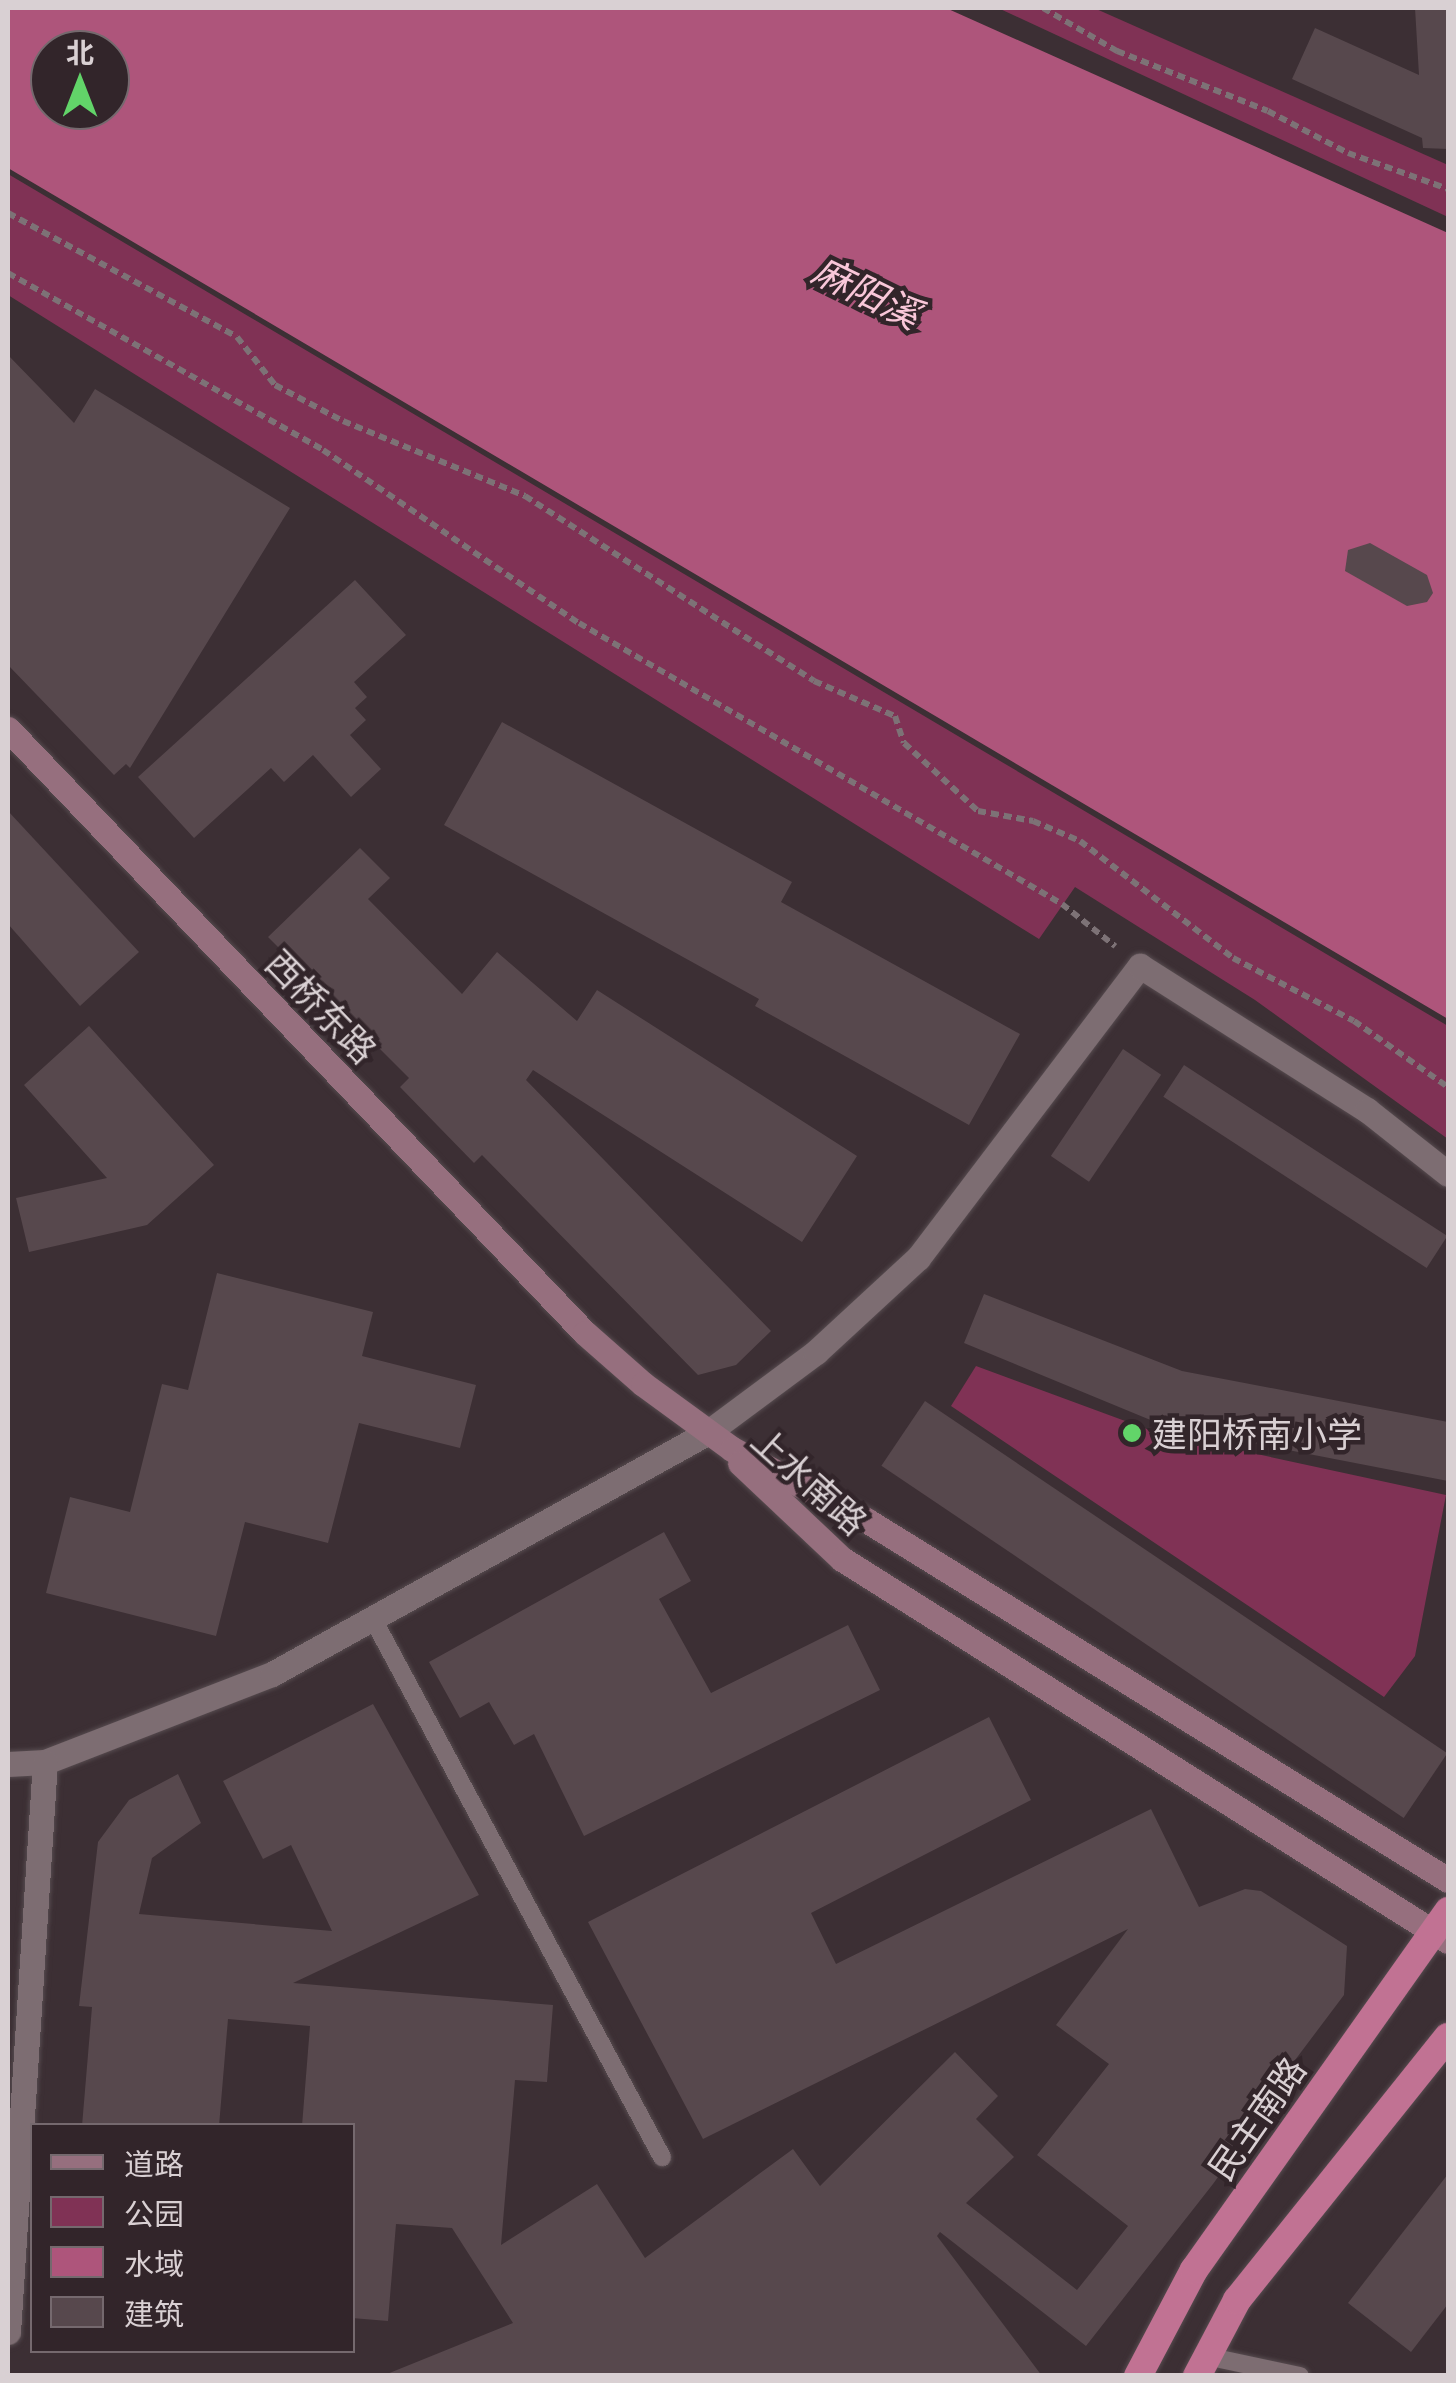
<!DOCTYPE html>
<meta charset="utf-8">
<style>
body{margin:0}
#map{position:relative;width:1456px;height:2383px;overflow:hidden;background:#3c2f34;font-family:Lato,"Noto Sans SC",sans-serif}
div>[style]{position:absolute}
[style*='--x']{left:calc(var(--x)*1px);top:calc(var(--y)*1px);width:calc(var(--w)*1px);rotate:calc(var(--a)*1deg)}
.green>*{inset:0;background:#803255}
.water>*{inset:0;background:#ae557b}
.building>*{inset:0;background:#57484d;transform-origin:0 0}
.path>*{height:6px;margin-top:-3px;transform-origin:0;background:repeating-linear-gradient(90deg,#7d7276 0 8px,transparent 0 13px)}
.roads{filter:drop-shadow(0 0 2px #564b4f) drop-shadow(0 0 2px #564b4f)}
.service>*{height:18px;margin:-9px;padding:0 9px;transform-origin:9px;border-radius:9px;background:#7d6d72}
.minor>*{height:25px;margin:-12.5px;padding:0 12.5px;transform-origin:12.5px;border-radius:12.5px;background:#7d6d72}
.secondary>*{height:25px;margin:-12.5px;padding:0 12.5px;transform-origin:12.5px;border-radius:12.5px;background:#966f7e}
.trunk>*{height:28px;margin:-14px;padding:0 14px;transform-origin:14px;border-radius:14px;background:#c17293}
.dots>*{width:28px;height:28px;translate:-50% -50%;box-sizing:border-box;border:5px solid #32252a;border-radius:50%}
span{translate:-50% -50%;white-space:nowrap;text-align:center;line-height:1.15;-webkit-text-stroke:9px #32252a;paint-order:stroke}
.street-label{font-size:35px;color:#d9d0d3}
.poi-label{font-size:35px;color:#d9d0d3}
.left{translate:0 -50%;text-align:left}
.water-label{font-size:38px;color:#f9c7d9;font-style:italic}
.frame{position:absolute;inset:0;border:10px solid #d9d0d3;pointer-events:none}
.legend{position:absolute;left:30px;top:2123px;width:325px;height:230px;box-sizing:border-box;background:#32252a;border:2px solid #75696e;margin:0;padding:12px 18px;list-style:none;font-size:30px;color:#d9d0d3}
.legend li{display:flex;align-items:center;gap:20px;height:50px}
.legend b{width:50px;border:2px solid #75696e}
.north{position:absolute;left:30px;top:30px;width:100px;height:100px;box-sizing:border-box;background:#32252a;border:2px solid #75696e;border-radius:50%;rotate:0deg;font-size:28px;font-weight:700;line-height:40px;text-align:center;color:#d9d0d3}
.north::after{content:'';display:block;margin:auto;width:35px;height:45px;background:#62d469;clip-path:polygon(50% 0,100% 100%,50% 72%,0 100%)}
</style>
<div id="map">
<div class="green">
<div style="clip-path:polygon(998px 8px,1094px 8px,1448px 165px,1448px 217px)"></div>
<div style="clip-path:polygon(8px 174px,1448px 1026px,1448px 1139px,1255px 1000px,1075px 887px,1039px 939px,8px 295px)"></div>
<div style="clip-path:polygon(976px 1366px,1155px 1432px,1446px 1495px,1415px 1656px,1384px 1697px,951px 1406px)"></div>
</div>
<div class="water">
<div style="clip-path:polygon(evenodd,8px 8px,946px 8px,1448px 233px,1448px 1019px,8px 168px,8px 8px,50px 50px,110px 50px,110px 110px,50px 110px,50px 50px)"></div>
</div>
<div class="building">
<div style="clip-path:polygon(1415px 8px,1448px 8px,1448px 149px,1423px 148px,1422px 138px,1292px 79px,1315px 28px,1419px 75px)"></div>
<div style="clip-path:polygon(8px 355px,74px 423px,95px 389px,290px 508px,130px 768px,126px 764px,114px 775px,8px 665px)"></div>
<div style="clip-path:polygon(1370px 543px,1427px 575px,1433px 593px,1427px 602px,1407px 606px,1345px 571px,1348px 550px)"></div>
<div style="clip-path:polygon(355px 580px,406px 635px,354px 682px,367px 697px,355px 708px,366px 720px,350px 735px,381px 769px,351px 797px,313px 755px,284px 782px,271px 768px,194px 838px,138px 777px)"></div>
<div style="clip-path:polygon(502px 722px,792px 882px,781px 902px,1020px 1034px,969px 1125px,755px 1006px,759px 999px,444px 825px)"></div>
<div style="clip-path:polygon(8px 811px,139px 952px,80px 1006px,8px 924px)"></div>
<div style="clip-path:polygon(360px 848px,390px 878px,368px 899px,462px 994px,497px 952px,577px 1021px,597px 990px,857px 1156px,802px 1242px,533px 1070px,526px 1080px,771px 1331px,736px 1365px,698px 1375px,482px 1155px,474px 1163px,400px 1087px,409px 1078px,268px 937px)"></div>
<div style="clip-path:polygon(89px 1026px,214px 1165px,147px 1225px,29px 1252px,16px 1198px,107px 1178px,24px 1085px)"></div>
<div style="left:1123px;top:1049px;width:46px;height:129px;rotate:34deg"></div>
<div style="left:1184px;top:1065px;width:314px;height:38px;rotate:33deg"></div>
<div style="clip-path:polygon(217px 1273px,373px 1312px,362px 1356px,476px 1385px,460px 1448px,359px 1423px,328px 1543px,245px 1522px,216px 1636px,46px 1593px,70px 1497px,130px 1512px,162px 1384px,188px 1390px)"></div>
<div style="clip-path:polygon(984px 1294px,1182px 1371px,1448px 1422px,1448px 1481px,1165px 1426px,964px 1343px)"></div>
<div style="left:925px;top:1401px;width:630px;height:78px;rotate:34deg"></div>
<div style="clip-path:polygon(664px 1532px,691px 1581px,659px 1599px,711px 1693px,848px 1625px,880px 1690px,584px 1836px,534px 1734px,514px 1745px,489px 1702px,460px 1718px,429px 1662px)"></div>
<div style="clip-path:polygon(373px 1704px,479px 1895px,293px 1983px,553px 2005px,547px 2082px,515px 2080px,501px 2245px,597px 2184px,645px 2258px,793px 2149px,820px 2186px,955px 2052px,998px 2096px,976px 2119px,1014px 2157px,966px 2203px,1077px 2290px,1128px 2226px,1037px 2155px,1109px 2064px,1056px 2025px,1128px 1929px,703px 2139px,588px 1922px,989px 1717px,1031px 1800px,811px 1913px,836px 1964px,1151px 1809px,1199px 1907px,1245px 1889px,1261px 1891px,1347px 1946px,1344px 1995px,1262px 2104px,1268px 2108px,1213px 2184px,1086px 2346px,940px 2232px,937px 2236px,1042px 2376px,382px 2376px,513px 2323px,452px 2228px,396px 2224px,388px 2321px,352px 2318px,352px 2126px,302px 2126px,310px 2026px,228px 2019px,219px 2126px,82px 2126px,92px 2007px,79px 2006px,98px 1842px,129px 1800px,178px 1774px,201px 1823px,152px 1858px,139px 1914px,332px 1931px,291px 1845px,263px 1859px,223px 1781px)"></div>
<div style="clip-path:polygon(1448px 2174px,1448px 2304px,1411px 2352px,1348px 2303px)"></div>
</div>
<div class="path">
<div style="--x:1043;--y:8;--w:86;--a:30.2"></div>
<div style="--x:1117;--y:51;--w:162;--a:21.7"></div>
<div style="--x:1268;--y:111;--w:90;--a:27.7"></div>
<div style="--x:1348;--y:153;--w:106;--a:19.8"></div>
<div style="--x:8;--y:213;--w:260;--a:28.4"></div>
<div style="--x:237;--y:337;--w:61;--a:51.6"></div>
<div style="--x:275;--y:385;--w:77;--a:27.9"></div>
<div style="--x:343;--y:421;--w:197;--a:22.4"></div>
<div style="--x:525;--y:496;--w:343;--a:32.6"></div>
<div style="--x:814;--y:681;--w:88;--a:23.4"></div>
<div style="--x:895;--y:716;--w:28;--a:72"></div>
<div style="--x:904;--y:743;--w:100;--a:42.6"></div>
<div style="--x:978;--y:811;--w:56;--a:10.3"></div>
<div style="--x:1033;--y:821;--w:51;--a:23.1"></div>
<div style="--x:1080;--y:841;--w:193;--a:37.4"></div>
<div style="--x:1233;--y:958;--w:136;--a:27.5"></div>
<div style="--x:1354;--y:1021;--w:115;--a:35.1"></div>
<div style="--x:8;--y:273;--w:361;--a:29.3"></div>
<div style="--x:323;--y:450;--w:309;--a:34.1"></div>
<div style="--x:579;--y:623;--w:559;--a:30.19"></div>
<div style="--x:1062;--y:904;--w:68;--a:38.4"></div>
</div>
<div class="roads">
<div class="service">
<div style="--x:373;--y:1619;--w:611;--a:61.76"></div>
<div style="--x:1206;--y:2356;--w:96;--a:12"></div>
</div>
<div class="minor">
<div style="--x:8;--y:1764;--w:37;--a:-3"></div>
<div style="--x:45;--y:1762;--w:243;--a:-21.2"></div>
<div style="--x:272;--y:1674;--w:497;--a:-29"></div>
<div style="--x:707;--y:1433;--w:136;--a:-36.6"></div>
<div style="--x:816;--y:1352;--w:139;--a:-42.7"></div>
<div style="--x:918;--y:1258;--w:367;--a:-52.8"></div>
<div style="--x:1140;--y:966;--w:269;--a:32.4"></div>
<div style="--x:1367;--y:1110;--w:103;--a:38.3"></div>
<div style="--x:8;--y:2332;--w:571;--a:-86.29"></div>
</div>
<div class="secondary">
<div style="--x:8;--y:729;--w:835;--a:46.31"></div>
<div style="--x:585;--y:1333;--w:77;--a:41.3"></div>
<div style="--x:643;--y:1384;--w:110;--a:36.1"></div>
<div style="--x:732;--y:1449;--w:152;--a:27.9"></div>
<div style="--x:866;--y:1520;--w:684;--a:31.74"></div>
<div style="--x:740;--y:1463;--w:140;--a:43.3"></div>
<div style="--x:842;--y:1559;--w:716;--a:32.23"></div>
</div>
<div class="trunk">
<div style="--x:1138;--y:2376;--w:120;--a:-62.2"></div>
<div style="--x:1194;--y:2270;--w:440;--a:-54.7"></div>
<div style="--x:1197;--y:2376;--w:86;--a:-62.2"></div>
<div style="--x:1237;--y:2300;--w:337;--a:-51.3"></div>
</div>
</div>
<div class="dots">
<div style="left:1132px;top:1433px;background:#62d469"></div>
</div>
<div class="street-label">
<span style="left:322px;top:1006px;rotate:46deg">西桥东路</span>
<span style="left:810px;top:1480px;rotate:42deg">上水南路</span>
<span style="left:1256px;top:2118px;rotate:-55deg">民主南路</span>
</div>
<div class="poi-label">
<span class="left" style="left:1152px;top:1433px">建阳桥南小学</span>
</div>
<div class="water-label">
<span style="left:867px;top:292px;rotate:26deg">麻阳溪</span>
</div>
<div class="frame"></div>
<ul class="legend">
<li><b style="height:12px;background:#966f7e"></b>道路</li>
<li><b style="height:28px;background:#803255"></b>公园</li>
<li><b style="height:28px;background:#ae557b"></b>水域</li>
<li><b style="height:28px;background:#57484d"></b>建筑</li>
</ul>
<div class="north">北</div>
</div>
